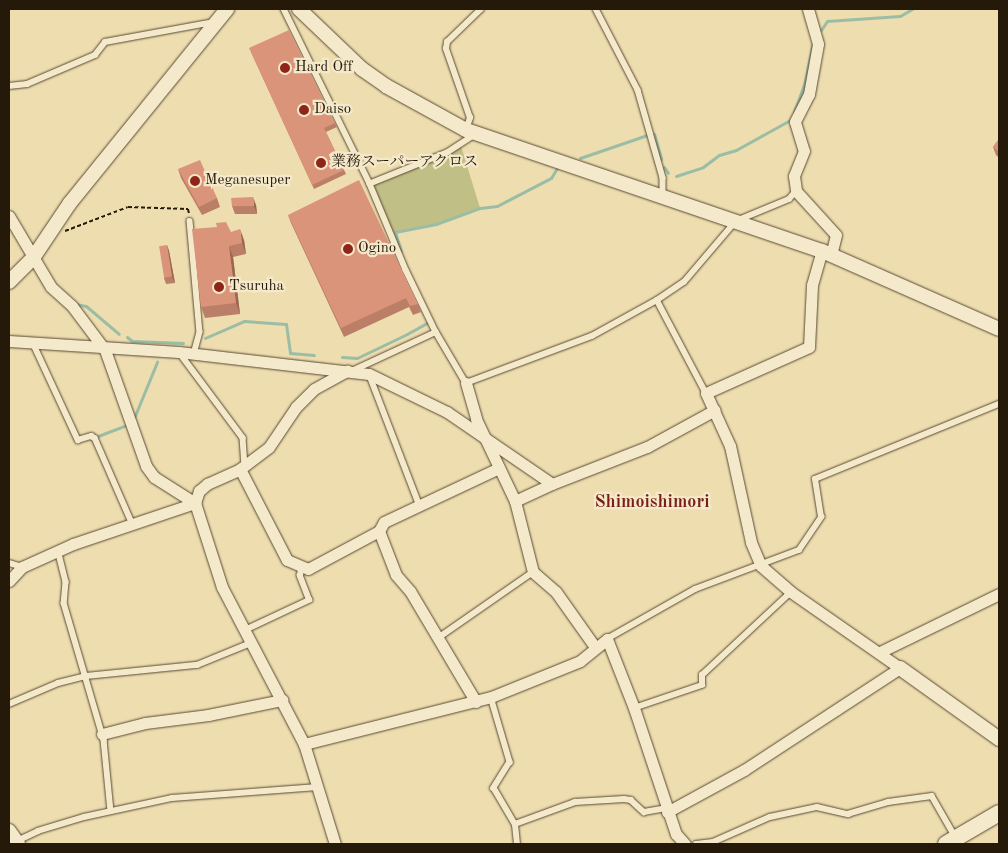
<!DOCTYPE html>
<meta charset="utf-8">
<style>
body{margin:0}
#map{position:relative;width:1008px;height:853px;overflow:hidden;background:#eeddaf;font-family:"Old Standard TT","Noto Serif JP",serif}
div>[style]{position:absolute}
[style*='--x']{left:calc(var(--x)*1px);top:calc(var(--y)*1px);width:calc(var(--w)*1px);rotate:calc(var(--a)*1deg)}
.green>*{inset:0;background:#c0bf85}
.stream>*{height:3px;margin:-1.5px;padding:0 1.5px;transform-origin:1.5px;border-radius:1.5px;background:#9bbda6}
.path>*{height:2px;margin-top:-1px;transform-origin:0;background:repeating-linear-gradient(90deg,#25190a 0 4px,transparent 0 6.5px)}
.roads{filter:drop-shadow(0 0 1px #574a33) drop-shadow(0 0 1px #574a33)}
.service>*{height:5.5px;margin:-2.75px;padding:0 2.75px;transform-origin:2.75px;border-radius:2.75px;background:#f4e9cb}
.minor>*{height:11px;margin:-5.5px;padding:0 5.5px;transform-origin:5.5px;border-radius:5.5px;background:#f4e9cb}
.tertiary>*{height:14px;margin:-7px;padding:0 7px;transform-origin:7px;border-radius:7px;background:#f4e9cb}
.secondary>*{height:16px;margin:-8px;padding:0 8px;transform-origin:8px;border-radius:8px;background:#f4e9cb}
.wall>*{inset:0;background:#bb7f68}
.shaded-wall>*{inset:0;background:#996855}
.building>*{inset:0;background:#da9479;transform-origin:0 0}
.dots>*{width:14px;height:14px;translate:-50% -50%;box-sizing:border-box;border:2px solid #f4e9cb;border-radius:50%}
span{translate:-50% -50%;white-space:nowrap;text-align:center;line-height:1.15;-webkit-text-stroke:4.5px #f4e9cb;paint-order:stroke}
.poi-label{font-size:15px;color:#25190a}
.left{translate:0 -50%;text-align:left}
.quarter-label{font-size:18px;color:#7a1f14;font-weight:700}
.frame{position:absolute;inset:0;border:10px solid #25190a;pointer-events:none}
</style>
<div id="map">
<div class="green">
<div style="clip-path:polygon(460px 143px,480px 208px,436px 224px,390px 233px,370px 184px,447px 153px)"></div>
</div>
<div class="stream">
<div style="--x:821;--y:30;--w:11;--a:-56"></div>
<div style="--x:827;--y:21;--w:73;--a:-3.9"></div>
<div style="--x:900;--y:16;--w:14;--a:-30"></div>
<div style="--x:794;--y:112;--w:29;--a:-70"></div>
<div style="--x:804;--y:85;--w:40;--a:-78"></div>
<div style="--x:654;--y:134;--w:26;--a:74"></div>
<div style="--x:580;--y:158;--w:71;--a:-18.9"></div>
<div style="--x:664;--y:167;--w:7;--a:56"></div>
<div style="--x:676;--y:176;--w:28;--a:-18"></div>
<div style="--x:703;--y:167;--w:20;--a:-37"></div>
<div style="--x:719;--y:155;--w:18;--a:-16"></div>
<div style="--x:736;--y:150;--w:64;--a:-29"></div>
<div style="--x:401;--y:251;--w:20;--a:-108"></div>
<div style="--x:395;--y:232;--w:42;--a:-11"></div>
<div style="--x:436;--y:224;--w:47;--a:-20"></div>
<div style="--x:480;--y:208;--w:17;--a:-7"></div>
<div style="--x:497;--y:206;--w:61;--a:-27.4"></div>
<div style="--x:551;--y:178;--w:12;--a:-59"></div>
<div style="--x:75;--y:304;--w:11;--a:10"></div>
<div style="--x:86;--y:306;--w:43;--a:40.3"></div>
<div style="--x:127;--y:337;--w:6;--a:39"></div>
<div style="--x:132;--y:341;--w:51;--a:2.2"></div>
<div style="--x:205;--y:338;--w:43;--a:-23.6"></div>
<div style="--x:244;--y:321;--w:42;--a:4.1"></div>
<div style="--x:286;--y:324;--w:29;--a:82"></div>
<div style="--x:290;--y:353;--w:24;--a:5"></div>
<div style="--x:342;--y:357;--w:15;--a:4"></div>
<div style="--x:357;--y:358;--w:55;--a:-25.6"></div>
<div style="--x:407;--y:334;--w:25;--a:-29"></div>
<div style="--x:429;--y:322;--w:3;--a:-108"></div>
<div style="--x:134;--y:418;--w:61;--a:-67.7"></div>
<div style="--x:98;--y:436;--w:31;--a:-21"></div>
</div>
<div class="path">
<div style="--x:65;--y:231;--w:67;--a:-20.9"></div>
<div style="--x:128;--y:207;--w:60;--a:1.9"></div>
<div style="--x:188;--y:209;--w:5;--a:79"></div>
</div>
<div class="roads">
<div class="service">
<div style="--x:284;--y:9;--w:195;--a:63.8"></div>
<div style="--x:596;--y:9;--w:91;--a:62.6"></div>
<div style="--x:638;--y:90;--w:91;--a:74.1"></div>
<div style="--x:663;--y:178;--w:18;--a:90"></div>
<div style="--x:9;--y:86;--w:18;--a:-6"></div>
<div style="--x:27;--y:84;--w:74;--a:-23.1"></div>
<div style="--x:95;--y:55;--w:16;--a:-52"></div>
<div style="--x:105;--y:42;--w:111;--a:-10.4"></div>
<div style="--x:466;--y:130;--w:13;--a:-72"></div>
<div style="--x:470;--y:118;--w:73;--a:-109.2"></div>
<div style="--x:446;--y:49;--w:7;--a:-82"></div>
<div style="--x:447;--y:42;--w:47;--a:-44.1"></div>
<div style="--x:475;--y:135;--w:33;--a:147"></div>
<div style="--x:447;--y:153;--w:83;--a:158.1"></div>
<div style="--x:370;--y:184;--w:93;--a:67.3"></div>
<div style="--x:406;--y:270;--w:69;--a:64.2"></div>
<div style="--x:436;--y:332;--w:59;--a:59.5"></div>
<div style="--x:466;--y:383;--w:134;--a:-20.5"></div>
<div style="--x:592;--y:336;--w:74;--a:-29"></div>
<div style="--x:657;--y:300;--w:32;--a:-34"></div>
<div style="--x:684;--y:282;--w:80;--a:-49.6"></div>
<div style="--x:736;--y:221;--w:57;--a:-22.5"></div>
<div style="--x:789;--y:199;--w:11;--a:-49"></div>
<div style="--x:190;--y:221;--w:111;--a:84.9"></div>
<div style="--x:200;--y:332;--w:23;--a:105"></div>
<div style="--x:657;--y:300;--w:105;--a:62.2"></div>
<div style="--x:34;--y:345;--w:105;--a:65.1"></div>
<div style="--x:78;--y:440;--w:14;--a:-17"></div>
<div style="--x:91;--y:436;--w:4;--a:27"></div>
<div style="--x:95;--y:438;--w:95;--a:66.4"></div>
<div style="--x:179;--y:352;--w:107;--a:53.3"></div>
<div style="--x:243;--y:438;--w:28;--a:86"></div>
<div style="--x:354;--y:370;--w:90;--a:-24.9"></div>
<div style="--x:370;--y:376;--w:139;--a:69"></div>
<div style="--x:58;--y:550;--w:33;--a:76"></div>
<div style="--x:66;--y:582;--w:21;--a:95"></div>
<div style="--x:64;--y:603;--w:143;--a:73.7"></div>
<div style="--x:104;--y:740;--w:71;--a:84.4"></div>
<div style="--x:9;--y:563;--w:14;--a:17"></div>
<div style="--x:245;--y:630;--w:71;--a:-25.1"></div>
<div style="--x:309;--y:600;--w:26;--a:-111"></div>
<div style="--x:300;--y:576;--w:8;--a:-83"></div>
<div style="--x:438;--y:638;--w:116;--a:-34.8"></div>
<div style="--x:607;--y:639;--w:101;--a:-29.6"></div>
<div style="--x:695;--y:589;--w:111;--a:-20.6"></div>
<div style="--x:799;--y:550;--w:40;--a:-56"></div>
<div style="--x:821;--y:517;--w:38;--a:-99"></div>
<div style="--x:815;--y:479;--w:199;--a:-22.2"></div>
<div style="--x:491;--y:697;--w:68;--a:73.7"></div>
<div style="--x:510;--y:762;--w:31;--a:122"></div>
<div style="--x:494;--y:788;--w:42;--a:59.7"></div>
<div style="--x:9;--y:704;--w:53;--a:-23.2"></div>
<div style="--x:58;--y:683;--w:29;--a:-14"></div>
<div style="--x:86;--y:676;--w:112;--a:-5.7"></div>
<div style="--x:197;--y:665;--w:58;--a:-22.2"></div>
<div style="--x:634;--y:708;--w:72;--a:-18.7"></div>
<div style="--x:702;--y:685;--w:10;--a:-90"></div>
<div style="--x:702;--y:675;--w:122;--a:-43"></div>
<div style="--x:17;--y:841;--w:23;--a:-25"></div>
<div style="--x:38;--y:831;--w:48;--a:-16.9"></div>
<div style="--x:84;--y:817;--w:90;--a:-12.2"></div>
<div style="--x:172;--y:798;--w:146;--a:-4.3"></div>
<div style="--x:517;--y:844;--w:20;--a:-96"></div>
<div style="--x:515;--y:824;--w:64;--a:-20.1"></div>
<div style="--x:575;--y:802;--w:49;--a:-3.5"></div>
<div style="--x:624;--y:799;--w:7;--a:8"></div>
<div style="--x:631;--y:800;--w:18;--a:43"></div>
<div style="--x:644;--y:812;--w:22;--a:-10"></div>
<div style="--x:696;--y:844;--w:17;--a:-7"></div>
<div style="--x:713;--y:842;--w:62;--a:-23.7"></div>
<div style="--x:770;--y:817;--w:48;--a:-12"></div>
<div style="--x:817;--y:807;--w:32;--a:13"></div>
<div style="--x:848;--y:814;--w:42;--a:-16.7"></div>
<div style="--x:888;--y:802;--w:44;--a:-7.8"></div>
<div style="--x:932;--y:796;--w:46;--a:60.1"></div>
</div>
<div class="minor">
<div style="--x:808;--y:9;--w:36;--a:74"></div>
<div style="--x:818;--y:44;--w:51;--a:100.2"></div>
<div style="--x:809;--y:94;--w:31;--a:117"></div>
<div style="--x:795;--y:122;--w:30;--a:73"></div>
<div style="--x:804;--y:151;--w:27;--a:112"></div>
<div style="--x:794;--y:176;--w:15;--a:82"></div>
<div style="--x:796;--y:191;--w:59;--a:47.7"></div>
<div style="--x:836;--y:235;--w:21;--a:104"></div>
<div style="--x:9;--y:216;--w:82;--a:59.4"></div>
<div style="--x:51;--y:287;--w:28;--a:42"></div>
<div style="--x:72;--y:306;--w:55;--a:53.1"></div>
<div style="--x:105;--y:350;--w:123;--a:70.5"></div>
<div style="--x:146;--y:466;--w:14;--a:54"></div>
<div style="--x:154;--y:477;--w:49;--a:32.4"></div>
<div style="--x:9;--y:341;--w:170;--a:3.7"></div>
<div style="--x:179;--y:352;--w:191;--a:6.6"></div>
<div style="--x:369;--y:374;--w:87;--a:26"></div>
<div style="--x:447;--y:412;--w:127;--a:34.4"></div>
<div style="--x:552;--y:484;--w:102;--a:-21.3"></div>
<div style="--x:647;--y:447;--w:77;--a:-28.6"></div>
<div style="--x:466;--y:383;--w:37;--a:74"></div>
<div style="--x:476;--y:419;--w:91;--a:64.6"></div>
<div style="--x:515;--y:501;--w:73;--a:75.8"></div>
<div style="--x:533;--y:572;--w:30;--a:41"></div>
<div style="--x:556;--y:592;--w:67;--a:54.7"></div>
<div style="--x:240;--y:469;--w:102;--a:62.7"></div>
<div style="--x:287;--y:560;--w:23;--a:23"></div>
<div style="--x:308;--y:569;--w:81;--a:-28.2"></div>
<div style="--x:379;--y:531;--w:10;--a:-61"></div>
<div style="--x:384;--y:522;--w:127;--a:-25.2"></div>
<div style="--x:515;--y:501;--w:41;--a:-24.7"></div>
<div style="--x:379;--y:531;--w:47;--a:68.9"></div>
<div style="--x:396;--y:575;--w:21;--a:49"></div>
<div style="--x:410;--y:591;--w:129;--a:59.3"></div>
<div style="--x:9;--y:581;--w:19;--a:-47"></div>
<div style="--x:22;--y:567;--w:56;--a:-24.3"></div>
<div style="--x:73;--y:544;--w:129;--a:-18.6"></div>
<div style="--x:880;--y:652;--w:132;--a:-26"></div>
<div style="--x:102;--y:734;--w:44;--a:-14.3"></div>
<div style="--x:145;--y:723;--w:64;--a:-7.2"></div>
<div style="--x:208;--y:715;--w:76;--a:-11.5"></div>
<div style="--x:304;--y:744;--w:193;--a:-14.1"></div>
<div style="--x:491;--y:697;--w:96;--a:-22"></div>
<div style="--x:580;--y:661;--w:35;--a:-39"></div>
<div style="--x:607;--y:639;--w:74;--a:68.6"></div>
<div style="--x:634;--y:708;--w:133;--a:71.6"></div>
<div style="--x:676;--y:834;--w:13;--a:48"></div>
<div style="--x:667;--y:812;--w:88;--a:-28.6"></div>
<div style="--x:744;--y:770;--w:186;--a:-33.2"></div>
<div style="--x:900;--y:668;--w:133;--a:-145.1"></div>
<div style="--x:791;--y:592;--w:40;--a:-139"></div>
<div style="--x:761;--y:566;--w:26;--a:-113"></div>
<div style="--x:751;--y:542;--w:98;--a:-102.3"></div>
<div style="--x:730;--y:446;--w:58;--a:-114.4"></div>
<div style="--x:706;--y:393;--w:113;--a:-24.1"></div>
<div style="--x:809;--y:347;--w:62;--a:-87.2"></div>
<div style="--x:812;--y:285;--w:35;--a:-74"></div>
<div style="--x:335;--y:844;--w:105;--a:-107.2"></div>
<div style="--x:304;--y:744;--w:177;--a:-117.6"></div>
<div style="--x:222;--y:587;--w:88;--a:-107.8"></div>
<div style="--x:195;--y:503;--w:13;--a:-72"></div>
<div style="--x:199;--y:491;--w:11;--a:-41"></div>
<div style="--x:207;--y:484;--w:36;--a:-24"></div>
<div style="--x:240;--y:469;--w:36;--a:-37"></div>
<div style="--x:269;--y:447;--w:48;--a:-56"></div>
<div style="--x:296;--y:407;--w:25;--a:-45"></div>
<div style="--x:314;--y:389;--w:38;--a:-29"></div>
</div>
<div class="tertiary">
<div style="--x:299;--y:9;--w:87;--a:43.6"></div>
<div style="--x:362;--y:69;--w:29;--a:35"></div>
<div style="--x:386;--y:86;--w:91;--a:28.8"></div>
<div style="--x:466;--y:130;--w:376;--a:18.8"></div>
<div style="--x:822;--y:251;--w:193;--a:23.8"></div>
<div style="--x:9;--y:282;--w:34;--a:-45"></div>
<div style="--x:33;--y:258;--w:66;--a:-56.1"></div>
<div style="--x:70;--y:203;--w:250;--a:-51"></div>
<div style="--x:900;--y:668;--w:122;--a:35.6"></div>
<div style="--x:9;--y:831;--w:16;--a:55"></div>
</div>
<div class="secondary">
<div style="--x:946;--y:844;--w:61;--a:-30.3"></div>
</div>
</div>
<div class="wall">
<div style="clip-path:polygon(251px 52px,335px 123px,337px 127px,326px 132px,346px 174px,314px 189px)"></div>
<div style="clip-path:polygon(999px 139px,999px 158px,996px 155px,993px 147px)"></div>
<div style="clip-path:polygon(178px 169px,217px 198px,220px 207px,202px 215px,181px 178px)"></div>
<div style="clip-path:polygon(256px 205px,257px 214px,235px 214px,232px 206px)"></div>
<div style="clip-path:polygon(288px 215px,418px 304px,421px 312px,413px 315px,409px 307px,344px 337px,291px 223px)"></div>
<div style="clip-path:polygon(231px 232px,244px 240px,246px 254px,233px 257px,240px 314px,205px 318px,201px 307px)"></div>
<div style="clip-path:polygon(167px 245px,169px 251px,175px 283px,166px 284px,164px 278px)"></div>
</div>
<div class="shaded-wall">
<div style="clip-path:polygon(253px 197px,256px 205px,257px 214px,254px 206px)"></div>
<div style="clip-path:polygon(240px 229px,244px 240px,246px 254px,242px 243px)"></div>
<div style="clip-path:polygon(167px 245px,169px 251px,175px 283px,172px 277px)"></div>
<div style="clip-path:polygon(229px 246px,233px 257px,240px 314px,236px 303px)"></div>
</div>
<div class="building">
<div style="clip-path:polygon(289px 30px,335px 123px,324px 128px,344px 170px,312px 185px,249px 48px)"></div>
<div style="clip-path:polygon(999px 139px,999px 152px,993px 147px)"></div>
<div style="clip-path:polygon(200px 160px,217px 198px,199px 207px,178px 169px)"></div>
<div style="clip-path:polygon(359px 180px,418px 304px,410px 306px,406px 298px,341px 328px,288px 215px)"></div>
<div style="clip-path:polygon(253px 197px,254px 206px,232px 206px,231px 198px)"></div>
<div style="clip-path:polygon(226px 222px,231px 232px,240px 229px,242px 243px,229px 246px,236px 303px,201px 307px,192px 229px,217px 227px,216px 223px)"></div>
<div style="left:167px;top:245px;width:32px;height:8px;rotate:81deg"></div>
</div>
<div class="dots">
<div style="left:285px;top:68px;background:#8f2418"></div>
<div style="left:304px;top:110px;background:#8f2418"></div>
<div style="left:321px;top:163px;background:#8f2418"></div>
<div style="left:195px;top:181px;background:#8f2418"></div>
<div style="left:348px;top:249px;background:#8f2418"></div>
<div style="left:219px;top:287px;background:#8f2418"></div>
</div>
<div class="poi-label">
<span class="left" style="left:295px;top:68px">Hard Off</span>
<span class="left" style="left:314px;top:110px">Daiso</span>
<span class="left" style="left:331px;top:163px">業務スーパーアクロス</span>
<span class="left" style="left:205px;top:181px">Meganesuper</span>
<span class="left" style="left:358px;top:249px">Ogino</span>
<span class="left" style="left:229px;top:287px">Tsuruha</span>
</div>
<div class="quarter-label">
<span style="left:652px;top:502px">Shimoishimori</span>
</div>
<div class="frame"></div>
</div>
